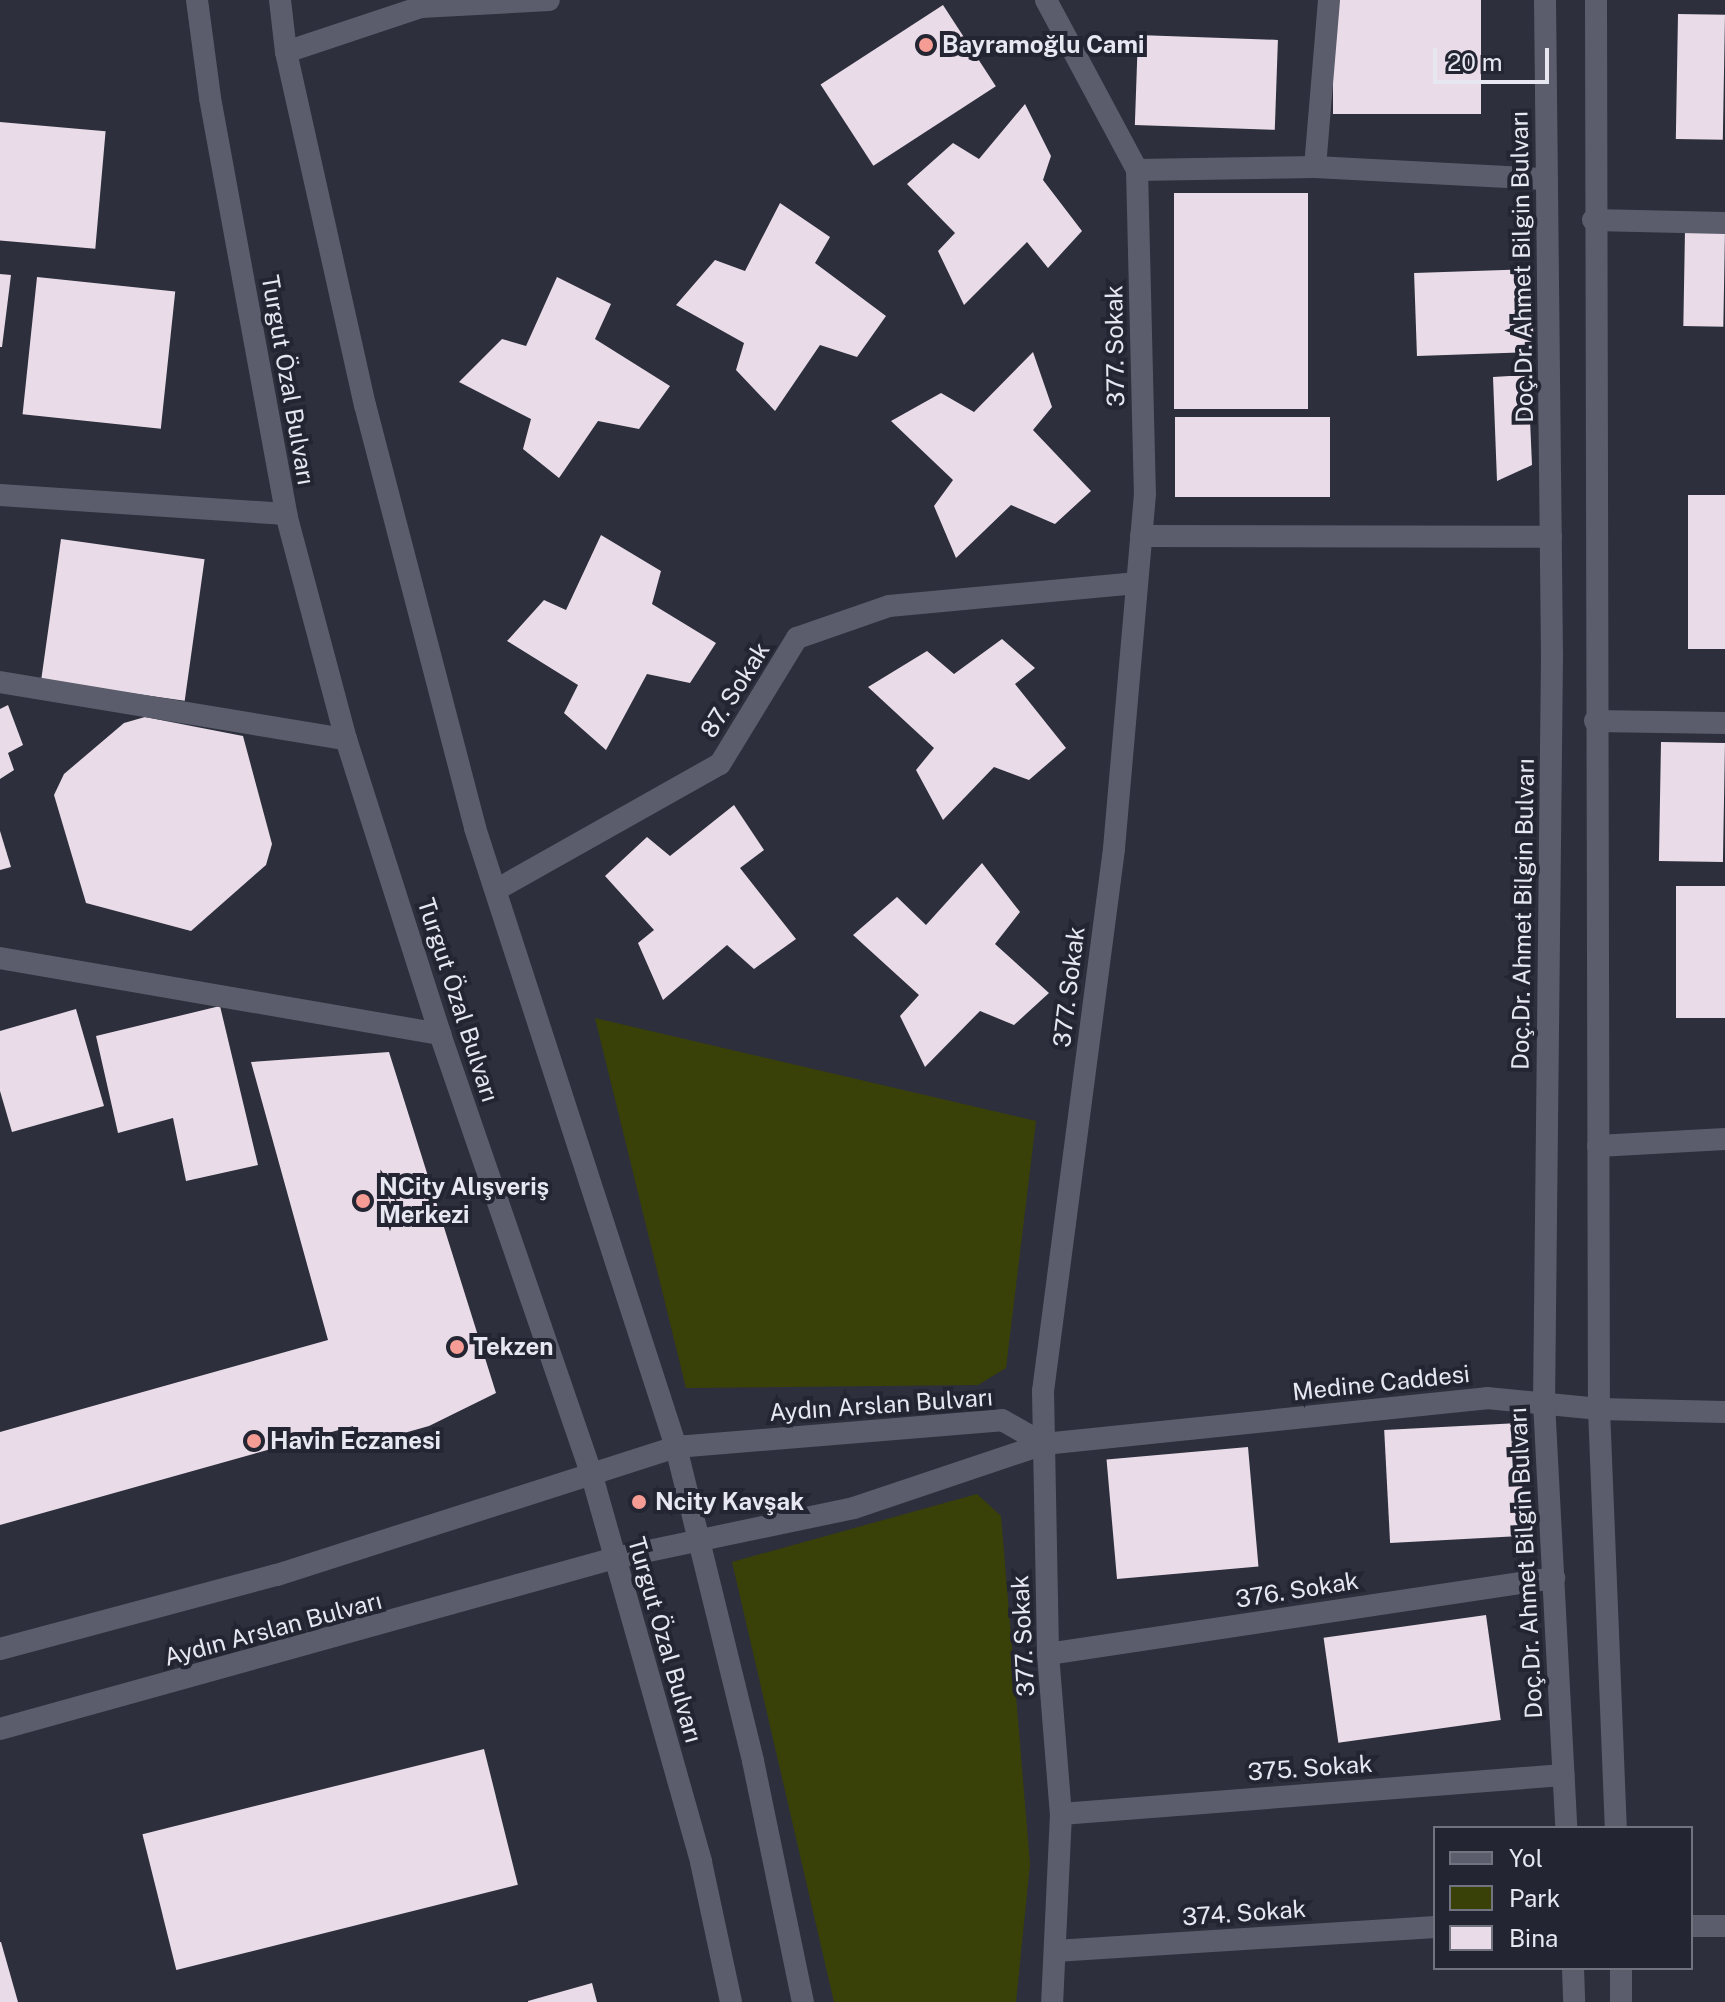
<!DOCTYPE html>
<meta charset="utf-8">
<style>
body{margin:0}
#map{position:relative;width:1725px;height:2002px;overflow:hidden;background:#2d2f3c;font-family:"Public Sans",sans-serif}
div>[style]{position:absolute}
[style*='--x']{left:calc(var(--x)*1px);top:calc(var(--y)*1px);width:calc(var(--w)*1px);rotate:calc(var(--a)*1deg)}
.green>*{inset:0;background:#394108}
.building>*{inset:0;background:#e9dbe8;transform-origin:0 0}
.minor>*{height:22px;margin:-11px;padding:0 11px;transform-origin:11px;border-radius:11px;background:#5b5d6c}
.tertiary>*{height:22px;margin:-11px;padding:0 11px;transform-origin:11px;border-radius:11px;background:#5b5d6c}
.secondary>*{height:22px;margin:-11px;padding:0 11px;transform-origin:11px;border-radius:11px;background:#5b5d6c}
.dots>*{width:22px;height:22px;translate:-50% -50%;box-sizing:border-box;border:4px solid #232532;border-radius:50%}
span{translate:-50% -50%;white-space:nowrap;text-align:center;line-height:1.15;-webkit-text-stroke:8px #232532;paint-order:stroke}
.poi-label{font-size:24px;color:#e6e7f0;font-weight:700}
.left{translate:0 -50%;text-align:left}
.street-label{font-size:24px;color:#e6e7f0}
.legend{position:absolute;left:1433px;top:1826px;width:260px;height:144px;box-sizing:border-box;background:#232532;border:2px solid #71737e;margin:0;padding:10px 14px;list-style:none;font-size:24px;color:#e6e7f0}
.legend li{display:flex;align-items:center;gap:16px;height:40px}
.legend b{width:40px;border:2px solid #71737e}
.scale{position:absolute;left:1433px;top:48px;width:116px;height:36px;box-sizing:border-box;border:4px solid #e6e7f0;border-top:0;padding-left:10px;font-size:24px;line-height:28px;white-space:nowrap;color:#e6e7f0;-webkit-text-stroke:6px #232532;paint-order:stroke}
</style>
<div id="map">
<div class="green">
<div style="clip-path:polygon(595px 1018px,1036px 1121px,1006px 1368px,978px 1385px,686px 1388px)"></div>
<div style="clip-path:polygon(977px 1494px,1001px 1516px,1030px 1864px,1016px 2002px,834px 2002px,732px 1562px)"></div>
</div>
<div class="building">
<div style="left:1333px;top:0;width:148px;height:114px"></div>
<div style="left:943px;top:5px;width:97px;height:146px;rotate:57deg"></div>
<div style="left:1678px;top:14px;width:47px;height:125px;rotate:1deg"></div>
<div style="left:1138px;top:35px;width:140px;height:90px;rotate:2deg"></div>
<div style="clip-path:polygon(1025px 104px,1051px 156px,1043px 180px,1082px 231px,1048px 268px,1027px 242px,964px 305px,938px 251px,955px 233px,907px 184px,953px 143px,979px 159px)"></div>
<div style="left:0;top:122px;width:106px;height:118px;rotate:5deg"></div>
<div style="left:1174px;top:193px;width:134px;height:216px"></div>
<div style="clip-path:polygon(780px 203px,830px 237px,815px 263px,886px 316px,857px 357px,820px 345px,775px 411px,736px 370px,744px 343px,676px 305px,715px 260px,745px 271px)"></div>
<div style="left:1685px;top:230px;width:40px;height:96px;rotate:1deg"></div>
<div style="left:1531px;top:269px;width:83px;height:117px;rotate:88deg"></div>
<div style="clip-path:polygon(0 274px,11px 275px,2px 347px,0 347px)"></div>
<div style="left:37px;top:277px;width:139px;height:138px;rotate:6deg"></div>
<div style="clip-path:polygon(557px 277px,611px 304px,595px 339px,670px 386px,639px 429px,598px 421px,559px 478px,523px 449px,531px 419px,459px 382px,502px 339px,526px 346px)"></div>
<div style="clip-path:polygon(1033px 352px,1052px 407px,1033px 430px,1091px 491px,1055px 524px,1011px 505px,956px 558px,934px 506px,953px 480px,891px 421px,941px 393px,974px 412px)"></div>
<div style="clip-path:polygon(1528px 375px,1532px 465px,1497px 481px,1493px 377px)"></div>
<div style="left:1330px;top:417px;width:80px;height:155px;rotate:90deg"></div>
<div style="left:1688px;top:495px;width:37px;height:154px"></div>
<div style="clip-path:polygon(601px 535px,661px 571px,652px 604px,716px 643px,690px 683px,647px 674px,606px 750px,564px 713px,578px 685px,507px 641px,544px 600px,566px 610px)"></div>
<div style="left:61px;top:539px;width:145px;height:143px;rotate:8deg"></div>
<div style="clip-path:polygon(1002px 639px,1035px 668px,1015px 684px,1066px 748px,1029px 780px,994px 767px,943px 820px,916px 770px,934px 748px,868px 687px,927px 651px,954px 674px)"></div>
<div style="clip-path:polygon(8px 705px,23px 745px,8px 753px,14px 770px,0 779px,0 709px)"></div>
<div style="clip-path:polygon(145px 717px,243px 736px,272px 844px,266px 865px,191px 931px,86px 903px,54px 795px,64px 774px,124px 723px)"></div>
<div style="left:1661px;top:742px;width:64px;height:119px;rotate:1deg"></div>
<div style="clip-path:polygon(734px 805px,764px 850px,740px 868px,796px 939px,754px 969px,727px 945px,663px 1000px,638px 943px,654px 930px,605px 876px,647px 837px,670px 856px)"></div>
<div style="clip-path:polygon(0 831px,11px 867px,0 870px)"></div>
<div style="clip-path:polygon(982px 863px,1020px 912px,995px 944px,1049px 993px,1014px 1025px,980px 1011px,925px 1067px,900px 1016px,919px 995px,853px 935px,897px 897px,926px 925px)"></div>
<div style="left:1676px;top:886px;width:49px;height:132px"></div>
<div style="clip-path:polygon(220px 1006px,258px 1165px,186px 1181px,173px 1118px,118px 1133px,96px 1036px)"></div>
<div style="clip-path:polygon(76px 1009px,104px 1106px,12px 1132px,0 1091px,0 1031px)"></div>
<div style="clip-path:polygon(389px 1052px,496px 1393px,429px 1426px,358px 1446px,353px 1426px,0 1525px,0 1432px,328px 1340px,251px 1062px)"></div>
<div style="left:1519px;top:1423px;width:113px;height:135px;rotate:87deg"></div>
<div style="left:1248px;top:1447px;width:120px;height:142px;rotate:85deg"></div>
<div style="left:1486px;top:1615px;width:106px;height:164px;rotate:82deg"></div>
<div style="left:484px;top:1749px;width:140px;height:352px;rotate:76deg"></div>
<div style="clip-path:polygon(0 1942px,1px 1942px,18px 2002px,0 2002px)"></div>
<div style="clip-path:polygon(592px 1983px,597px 2002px,528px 2002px,528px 2001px)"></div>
</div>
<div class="minor">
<div style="--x:1046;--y:0;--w:193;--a:61.8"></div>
<div style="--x:1137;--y:170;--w:324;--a:88.6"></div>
<div style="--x:1145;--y:494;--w:356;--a:95"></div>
<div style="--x:1114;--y:849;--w:547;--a:97.46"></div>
<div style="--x:1043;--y:1391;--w:263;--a:88.9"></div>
<div style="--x:1048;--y:1654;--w:161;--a:85.4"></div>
<div style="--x:1061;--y:1814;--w:188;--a:92.7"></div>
<div style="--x:286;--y:52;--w:142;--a:-18.4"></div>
<div style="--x:421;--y:7;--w:128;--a:-3.1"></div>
<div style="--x:1315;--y:167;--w:168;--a:-85.2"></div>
<div style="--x:1137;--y:170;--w:178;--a:-1"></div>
<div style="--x:1315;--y:167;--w:232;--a:3"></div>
<div style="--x:1593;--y:220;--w:132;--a:1.3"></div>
<div style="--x:0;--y:495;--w:287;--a:3.8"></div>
<div style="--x:1141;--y:536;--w:410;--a:0.1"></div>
<div style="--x:0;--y:682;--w:351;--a:9.4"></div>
<div style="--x:1595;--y:721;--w:130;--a:0.9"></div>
<div style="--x:496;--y:890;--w:257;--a:-29.4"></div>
<div style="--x:720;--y:764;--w:148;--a:-58.6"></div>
<div style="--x:797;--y:638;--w:97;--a:-19.2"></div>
<div style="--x:889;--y:606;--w:249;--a:-5.3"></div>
<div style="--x:0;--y:958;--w:447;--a:9.8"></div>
<div style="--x:1598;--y:1146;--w:127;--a:-3.2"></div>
<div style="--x:1048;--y:1654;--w:512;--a:-8.54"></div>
<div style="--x:1061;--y:1814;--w:504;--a:-4.44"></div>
<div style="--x:1691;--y:1926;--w:34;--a:0"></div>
<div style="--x:1055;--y:1951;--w:381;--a:-3.6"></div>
</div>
<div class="tertiary">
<div style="--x:1044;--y:1444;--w:445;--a:-5.9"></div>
<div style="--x:1487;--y:1398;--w:113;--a:5.6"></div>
<div style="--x:1599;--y:1409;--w:126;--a:1.4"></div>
<div style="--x:0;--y:1649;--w:287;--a:-15"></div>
<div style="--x:277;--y:1575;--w:419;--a:-17.8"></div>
<div style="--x:676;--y:1447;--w:327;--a:-4.7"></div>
<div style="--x:1002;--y:1420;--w:48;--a:29.7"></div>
<div style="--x:1044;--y:1444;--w:200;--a:161.4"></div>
<div style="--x:854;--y:1508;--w:244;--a:168.2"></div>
<div style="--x:615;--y:1558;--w:638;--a:164.46"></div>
</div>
<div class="secondary">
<div style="--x:197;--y:0;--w:99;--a:82.4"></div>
<div style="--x:210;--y:98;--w:423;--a:79.6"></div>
<div style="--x:286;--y:514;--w:233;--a:75.1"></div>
<div style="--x:346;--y:739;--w:310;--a:72.3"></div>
<div style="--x:440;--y:1034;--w:467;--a:71"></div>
<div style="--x:592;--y:1476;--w:401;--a:74.2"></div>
<div style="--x:701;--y:1862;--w:143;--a:77.9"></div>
<div style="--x:280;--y:0;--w:52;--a:83.4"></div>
<div style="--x:286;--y:52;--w:362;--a:77.4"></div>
<div style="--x:365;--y:405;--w:437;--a:75.4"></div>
<div style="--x:475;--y:828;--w:651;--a:72.01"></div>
<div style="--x:676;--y:1447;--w:323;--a:76.2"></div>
<div style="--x:753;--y:1761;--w:246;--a:78.3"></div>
<div style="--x:1545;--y:0;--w:655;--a:89.39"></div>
<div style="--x:1552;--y:655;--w:747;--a:90.61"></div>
<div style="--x:1544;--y:1402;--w:427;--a:87"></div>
<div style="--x:1596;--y:0;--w:1409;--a:89.88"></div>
<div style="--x:1599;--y:1409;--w:419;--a:87.7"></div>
<div style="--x:1573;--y:1968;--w:34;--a:88"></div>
<div style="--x:1621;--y:2002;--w:34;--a:-90"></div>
</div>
<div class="dots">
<div style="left:926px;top:45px;background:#f59c95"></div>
<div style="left:363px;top:1201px;background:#f59c95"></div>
<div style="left:457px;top:1347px;background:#f59c95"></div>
<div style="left:254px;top:1441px;background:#f59c95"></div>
<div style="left:639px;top:1502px;background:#f59c95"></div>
</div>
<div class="poi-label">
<span class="left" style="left:942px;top:45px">Bayramoğlu Cami</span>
<span class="left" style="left:379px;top:1201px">NCity Alışveriş<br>Merkezi</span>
<span class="left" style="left:473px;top:1347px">Tekzen</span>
<span class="left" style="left:270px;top:1441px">Havin Eczanesi</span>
<span class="left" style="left:655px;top:1502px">Ncity Kavşak</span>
</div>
<div class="street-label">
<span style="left:1522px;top:267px;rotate:-91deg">Doç.Dr. Ahmet Bilgin Bulvarı</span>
<span style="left:1115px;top:346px;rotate:-91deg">377. Sokak</span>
<span style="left:288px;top:380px;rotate:80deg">Turgut Özal Bulvarı</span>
<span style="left:735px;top:690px;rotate:-58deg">87. Sokak</span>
<span style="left:1523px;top:914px;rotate:-89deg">Doç.Dr. Ahmet Bilgin Bulvarı</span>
<span style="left:1069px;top:987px;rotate:-83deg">377. Sokak</span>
<span style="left:458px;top:1000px;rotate:72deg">Turgut Özal Bulvarı</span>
<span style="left:1381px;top:1383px;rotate:-6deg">Medine Caddesi</span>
<span style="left:881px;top:1405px;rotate:-4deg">Aydın Arslan Bulvarı</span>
<span style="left:1526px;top:1563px;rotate:-93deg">Doç.Dr. Ahmet Bilgin Bulvarı</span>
<span style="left:1297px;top:1590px;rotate:-9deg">376. Sokak</span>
<span style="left:273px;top:1629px;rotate:-15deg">Aydın Arslan Bulvarı</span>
<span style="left:1023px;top:1636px;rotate:-93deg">377. Sokak</span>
<span style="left:665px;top:1640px;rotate:74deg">Turgut Özal Bulvarı</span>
<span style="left:1310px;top:1768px;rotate:-4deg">375. Sokak</span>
<span style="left:1244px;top:1913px;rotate:-4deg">374. Sokak</span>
</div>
<ul class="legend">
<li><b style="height:10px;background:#5b5d6c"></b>Yol</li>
<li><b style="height:22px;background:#394108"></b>Park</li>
<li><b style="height:22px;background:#e9dbe8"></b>Bina</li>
</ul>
<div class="scale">20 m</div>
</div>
